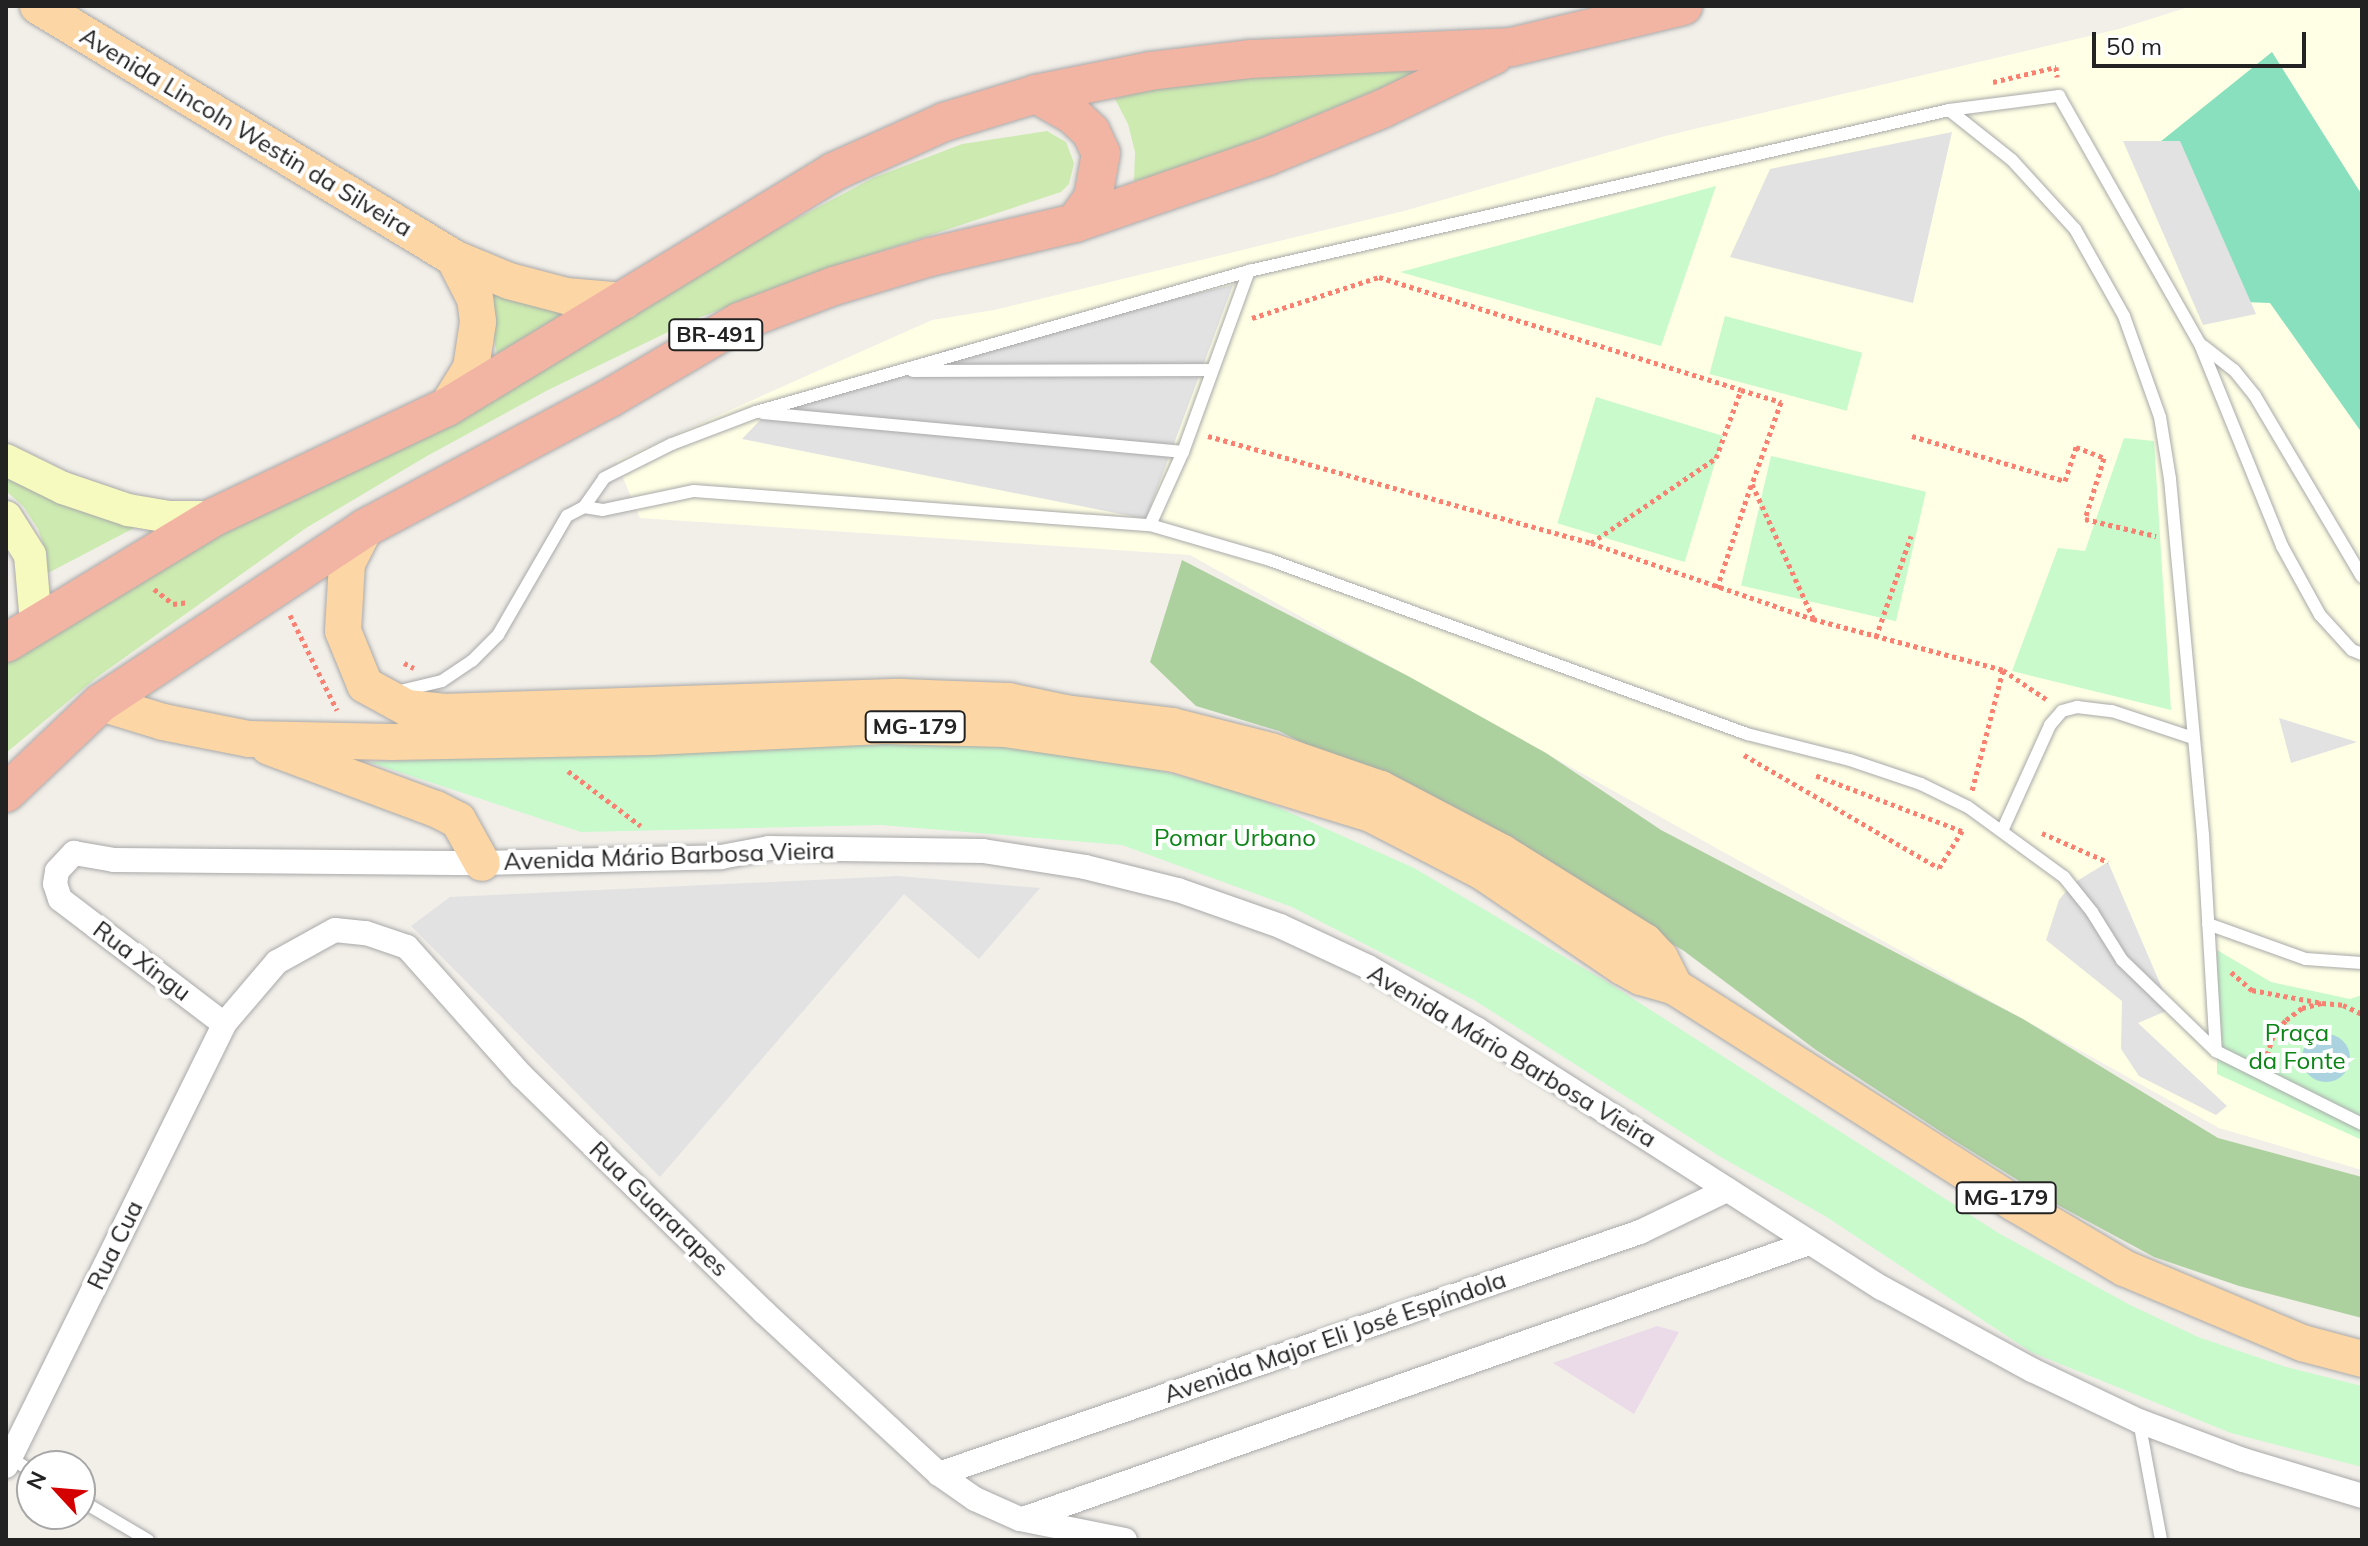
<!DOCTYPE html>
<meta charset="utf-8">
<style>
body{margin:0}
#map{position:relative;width:2368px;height:1546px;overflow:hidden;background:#f2efe9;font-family:Mulish,sans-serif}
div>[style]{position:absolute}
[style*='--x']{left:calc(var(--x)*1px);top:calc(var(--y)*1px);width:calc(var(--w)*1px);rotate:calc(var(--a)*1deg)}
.industrial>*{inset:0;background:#ebdbe8}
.education>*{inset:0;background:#ffffe5}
.grass>*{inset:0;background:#cdebb0}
.forest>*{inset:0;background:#add19e}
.park>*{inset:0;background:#c8facc;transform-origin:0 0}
.pitch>*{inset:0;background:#88e0be}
.parking>*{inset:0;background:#e2e2e2}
.water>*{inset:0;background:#aad3df}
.round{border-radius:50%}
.path>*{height:5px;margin-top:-2.5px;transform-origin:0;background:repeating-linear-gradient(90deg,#fa8072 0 4px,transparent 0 8px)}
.roads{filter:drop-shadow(0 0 2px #a9a9a9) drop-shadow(0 0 2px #a9a9a9)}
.service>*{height:12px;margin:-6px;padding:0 6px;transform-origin:6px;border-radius:6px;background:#fff}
.minor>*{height:24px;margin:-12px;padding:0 12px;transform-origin:12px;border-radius:12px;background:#fff}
.secondary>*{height:32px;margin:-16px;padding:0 16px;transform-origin:16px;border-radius:16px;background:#f7fabf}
.primary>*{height:36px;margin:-18px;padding:0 18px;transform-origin:18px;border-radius:18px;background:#fcd6a4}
.trunk>*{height:38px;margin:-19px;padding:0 19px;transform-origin:19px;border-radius:19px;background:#f2b4a3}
span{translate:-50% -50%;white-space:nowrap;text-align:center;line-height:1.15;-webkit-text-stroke:8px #fff;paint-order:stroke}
.shield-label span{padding:2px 6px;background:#fff;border:2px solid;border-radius:6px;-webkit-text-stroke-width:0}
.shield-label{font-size:22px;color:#222;font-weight:700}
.street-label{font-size:24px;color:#222}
.park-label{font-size:24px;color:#0c8416}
.frame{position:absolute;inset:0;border:8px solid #222;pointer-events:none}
.north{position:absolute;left:16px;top:1450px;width:80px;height:80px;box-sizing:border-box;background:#fff;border:2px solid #a7a7a7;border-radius:50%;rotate:296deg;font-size:22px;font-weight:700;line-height:32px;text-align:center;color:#222}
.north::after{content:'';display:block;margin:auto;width:28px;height:36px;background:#d40000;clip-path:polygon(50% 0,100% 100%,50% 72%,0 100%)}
.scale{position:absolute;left:2092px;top:32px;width:214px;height:36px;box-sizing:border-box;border:4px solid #222;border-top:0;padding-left:10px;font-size:24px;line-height:28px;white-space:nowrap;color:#222;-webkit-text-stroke:6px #fff;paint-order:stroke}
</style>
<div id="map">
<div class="industrial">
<div style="clip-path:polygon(1657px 1326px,1679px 1332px,1634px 1414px,1553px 1363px)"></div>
</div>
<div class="education">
<div style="clip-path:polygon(2192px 6px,2362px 6px,2362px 1170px,2219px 1128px,1190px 555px,640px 518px,616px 461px,932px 320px,994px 310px,1404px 211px,1669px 135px,2119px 29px)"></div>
</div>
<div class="grass">
<div style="clip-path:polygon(1435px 66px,1181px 171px,1134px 181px,1135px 152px,1128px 124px,1115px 99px,1166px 83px)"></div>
<div style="clip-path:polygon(1047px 131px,1066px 142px,1074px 163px,1069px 184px,1061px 192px,836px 266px,693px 320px,548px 390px,427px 456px,306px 528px,96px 678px,6px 753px,6px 655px,125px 575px,873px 178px,962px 144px)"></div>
<div style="clip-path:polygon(483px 287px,567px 312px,497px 354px)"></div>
<div style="clip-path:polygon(6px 469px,101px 518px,136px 527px,48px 573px,47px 555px,38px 529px,23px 506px,6px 491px)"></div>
</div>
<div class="forest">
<div style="clip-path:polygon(1182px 560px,1408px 676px,1546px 753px,1661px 830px,2023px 1019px,2218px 1138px,2362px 1177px,2362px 1318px,2239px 1286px,2154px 1257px,2056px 1204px,1952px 1139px,1816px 1050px,1684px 951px,1506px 844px,1279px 731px,1196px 706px,1150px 662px)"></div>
</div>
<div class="park">
<div style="clip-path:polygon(1716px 186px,1661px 346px,1400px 272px,1423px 266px)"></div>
<div style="left:1725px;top:316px;width:142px;height:60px;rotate:15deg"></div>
<div style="left:1596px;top:397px;width:133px;height:132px;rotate:17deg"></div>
<div style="clip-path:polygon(2124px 438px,2154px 441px,2171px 710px,2012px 671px,2058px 548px,2085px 551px)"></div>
<div style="left:1771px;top:456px;width:159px;height:133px;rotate:13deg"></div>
<div style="clip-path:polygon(883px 743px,1032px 747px,1112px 758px,1248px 794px,1414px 868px,1607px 982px,2000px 1234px,2130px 1305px,2198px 1337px,2286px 1367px,2362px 1386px,2362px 1467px,2231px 1433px,2031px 1352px,1825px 1216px,1719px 1156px,1474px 1000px,1292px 907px,1122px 845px,881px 825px,581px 832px,369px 762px)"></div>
<div style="clip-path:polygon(2217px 950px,2271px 982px,2350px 999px,2362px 995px,2362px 1140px,2217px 1074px)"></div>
</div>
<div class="pitch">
<div style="clip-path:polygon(2272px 52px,2362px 195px,2362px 433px,2270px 303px,2243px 302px,2160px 142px)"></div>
</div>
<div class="parking">
<div style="clip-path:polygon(1952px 132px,1913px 303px,1730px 257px,1770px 169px)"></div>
<div style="clip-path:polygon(2123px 141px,2180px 141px,2256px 314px,2203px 325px)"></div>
<div style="clip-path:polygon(1233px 285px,1146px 519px,742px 439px,767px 413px,897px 371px,945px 350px)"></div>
<div style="clip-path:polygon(2279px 718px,2357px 742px,2291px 763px)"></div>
<div style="clip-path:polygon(2108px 862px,2171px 1009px,2138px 1023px,2227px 1106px,2216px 1115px,2139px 1076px,2121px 1049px,2122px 1001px,2046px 940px,2059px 900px,2072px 884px)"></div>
<div style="clip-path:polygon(898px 876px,1040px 888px,979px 959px,904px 894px,660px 1177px,411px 926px,450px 897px)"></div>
</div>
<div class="water">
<div class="round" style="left:2302px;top:1034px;width:48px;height:48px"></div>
</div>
<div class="path">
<div style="--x:1993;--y:82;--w:65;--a:-13.4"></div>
<div style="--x:2056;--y:67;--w:10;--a:84"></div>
<div style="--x:1252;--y:318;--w:133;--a:-17.9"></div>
<div style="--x:1379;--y:277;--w:379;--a:17.3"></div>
<div style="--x:1208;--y:436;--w:398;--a:15.6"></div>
<div style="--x:1591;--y:543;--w:235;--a:18.9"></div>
<div style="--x:1813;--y:619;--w:197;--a:15"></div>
<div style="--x:2003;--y:670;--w:125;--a:104.4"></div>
<div style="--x:1912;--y:436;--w:159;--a:16.4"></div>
<div style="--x:2065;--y:481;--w:36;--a:-72"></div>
<div style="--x:2076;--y:447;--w:30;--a:21"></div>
<div style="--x:2104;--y:458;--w:64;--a:107.3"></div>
<div style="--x:2085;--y:519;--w:73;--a:13.5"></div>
<div style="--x:1591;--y:543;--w:151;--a:-34.2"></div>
<div style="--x:1716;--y:458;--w:72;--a:-69.8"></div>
<div style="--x:1741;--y:390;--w:42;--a:16.7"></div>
<div style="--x:1781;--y:402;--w:87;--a:109.5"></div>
<div style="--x:1752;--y:484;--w:147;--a:65.5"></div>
<div style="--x:1717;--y:588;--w:108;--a:-71.7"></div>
<div style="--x:154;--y:589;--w:24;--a:38"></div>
<div style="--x:173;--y:604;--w:16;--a:-7"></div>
<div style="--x:290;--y:615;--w:106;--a:63.7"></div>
<div style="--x:1876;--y:637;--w:107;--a:-70.9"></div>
<div style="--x:404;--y:663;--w:11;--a:27"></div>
<div style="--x:2003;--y:670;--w:55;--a:34"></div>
<div style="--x:1744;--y:755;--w:225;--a:30.1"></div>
<div style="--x:1939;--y:868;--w:44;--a:-58.1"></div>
<div style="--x:1962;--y:831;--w:160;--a:-159.2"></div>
<div style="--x:568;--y:771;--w:91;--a:37"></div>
<div style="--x:2042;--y:833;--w:72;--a:23.7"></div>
<div style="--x:2231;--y:972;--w:28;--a:41"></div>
<div style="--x:2252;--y:990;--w:71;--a:10.5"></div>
<div style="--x:2267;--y:1055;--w:20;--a:-72"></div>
<div style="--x:2273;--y:1036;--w:21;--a:-51"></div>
<div style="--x:2286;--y:1020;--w:20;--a:-37"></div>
<div style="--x:2302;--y:1008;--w:21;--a:-14"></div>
<div style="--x:2322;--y:1003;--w:21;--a:5"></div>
<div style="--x:2343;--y:1005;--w:21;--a:25"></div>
</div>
<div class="roads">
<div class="service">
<div style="--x:1949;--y:110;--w:80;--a:38.4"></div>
<div style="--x:2012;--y:160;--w:93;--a:47.6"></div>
<div style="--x:2075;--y:229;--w:100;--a:60.6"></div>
<div style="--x:2124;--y:316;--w:107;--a:70.4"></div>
<div style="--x:2160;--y:417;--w:63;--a:80.8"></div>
<div style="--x:2170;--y:479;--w:358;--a:84.7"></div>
<div style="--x:2203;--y:835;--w:216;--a:86.6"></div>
<div style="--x:2203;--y:346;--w:39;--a:38"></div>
<div style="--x:2234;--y:370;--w:33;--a:51"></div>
<div style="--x:2255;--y:396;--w:210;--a:59.4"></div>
<div style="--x:913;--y:371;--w:298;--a:-0.2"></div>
<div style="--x:763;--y:413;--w:422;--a:5.3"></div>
<div style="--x:584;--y:507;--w:19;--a:9"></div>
<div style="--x:603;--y:510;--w:93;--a:-11.8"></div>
<div style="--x:694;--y:491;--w:457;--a:4.3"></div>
<div style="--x:1150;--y:525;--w:125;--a:16.3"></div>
<div style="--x:1270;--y:560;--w:508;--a:20.04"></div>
<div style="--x:1747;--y:734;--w:106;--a:14.2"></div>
<div style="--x:1850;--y:760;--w:75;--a:18.7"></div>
<div style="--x:1921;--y:784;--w:52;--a:26.1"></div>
<div style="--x:1968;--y:807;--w:119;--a:36.1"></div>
<div style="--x:2064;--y:877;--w:45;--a:51.3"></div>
<div style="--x:2092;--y:912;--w:57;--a:58"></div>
<div style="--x:2122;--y:960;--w:131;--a:44.1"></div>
<div style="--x:2216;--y:1051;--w:163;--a:26.6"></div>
<div style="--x:1150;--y:525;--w:80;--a:-65.7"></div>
<div style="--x:1183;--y:452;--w:193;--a:-70"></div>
<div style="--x:396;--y:692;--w:47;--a:-13.4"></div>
<div style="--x:442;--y:681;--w:36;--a:-34"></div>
<div style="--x:472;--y:661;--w:37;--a:-45"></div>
<div style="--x:498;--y:635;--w:138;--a:-59.9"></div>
<div style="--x:567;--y:516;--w:19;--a:-28"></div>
<div style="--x:584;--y:507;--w:35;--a:-55"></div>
<div style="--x:604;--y:478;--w:76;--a:-26.6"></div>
<div style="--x:672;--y:444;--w:90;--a:-20.9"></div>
<div style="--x:756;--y:412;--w:513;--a:-15.96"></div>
<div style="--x:1249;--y:271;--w:718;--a:-12.95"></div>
<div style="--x:1949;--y:110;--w:111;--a:-7.3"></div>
<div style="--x:2059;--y:96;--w:285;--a:60.4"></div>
<div style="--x:2200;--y:344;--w:218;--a:67.9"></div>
<div style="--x:2282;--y:546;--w:79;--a:61.2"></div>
<div style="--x:2320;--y:615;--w:47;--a:47.6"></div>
<div style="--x:2352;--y:650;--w:11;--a:22"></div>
<div style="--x:2002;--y:831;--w:116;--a:-65.6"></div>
<div style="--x:2050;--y:725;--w:18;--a:-49"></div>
<div style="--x:2062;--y:711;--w:16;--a:-15"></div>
<div style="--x:2077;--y:707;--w:35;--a:7"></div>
<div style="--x:2112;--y:711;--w:85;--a:18.4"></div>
<div style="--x:2208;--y:924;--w:104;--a:19.7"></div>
<div style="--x:2306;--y:959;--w:56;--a:4.1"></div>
<div style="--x:2139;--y:1421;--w:121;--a:79.5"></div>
<div style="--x:10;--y:1458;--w:26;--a:31"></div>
<div style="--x:80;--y:1500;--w:79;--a:30.5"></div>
</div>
<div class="minor">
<div style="--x:224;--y:1024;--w:206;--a:-142.7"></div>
<div style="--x:60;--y:899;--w:16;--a:-108"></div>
<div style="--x:55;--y:884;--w:13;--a:-81"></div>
<div style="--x:57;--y:871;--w:25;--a:-47"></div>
<div style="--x:74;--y:853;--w:41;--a:9.9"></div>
<div style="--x:114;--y:860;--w:368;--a:0.5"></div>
<div style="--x:482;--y:863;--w:239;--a:-1.4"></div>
<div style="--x:721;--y:857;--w:49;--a:-10.6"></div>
<div style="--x:769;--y:848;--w:214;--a:0.8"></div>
<div style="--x:983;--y:851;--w:103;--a:8.9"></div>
<div style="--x:1085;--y:867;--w:96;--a:13.9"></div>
<div style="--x:1178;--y:890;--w:108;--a:19.4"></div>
<div style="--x:1280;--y:926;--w:97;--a:25"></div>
<div style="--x:1368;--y:967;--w:127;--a:29.8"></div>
<div style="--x:1478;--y:1030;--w:479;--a:32.6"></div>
<div style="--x:1882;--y:1288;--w:171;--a:28.7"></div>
<div style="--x:2032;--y:1370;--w:119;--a:25.5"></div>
<div style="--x:2139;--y:1421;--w:111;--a:20.6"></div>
<div style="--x:2243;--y:1460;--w:124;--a:16.8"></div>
<div style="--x:6;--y:1466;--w:493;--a:-63.7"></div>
<div style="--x:224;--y:1024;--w:82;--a:-49.5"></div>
<div style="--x:277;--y:962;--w:66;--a:-28.9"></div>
<div style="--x:335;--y:930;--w:31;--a:6"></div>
<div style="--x:366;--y:933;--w:43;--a:18.9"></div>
<div style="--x:407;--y:947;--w:173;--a:48.3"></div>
<div style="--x:522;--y:1076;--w:338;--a:44.3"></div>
<div style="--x:764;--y:1312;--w:238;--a:42.8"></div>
<div style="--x:939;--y:1474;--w:44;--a:34.8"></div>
<div style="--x:975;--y:1499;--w:49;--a:24"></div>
<div style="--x:1020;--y:1519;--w:107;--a:11.3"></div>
<div style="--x:939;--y:1474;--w:742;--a:-19.05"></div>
<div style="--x:1640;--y:1232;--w:97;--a:-25.8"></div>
<div style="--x:1023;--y:1519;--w:833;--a:-19.35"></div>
</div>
<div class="secondary">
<div style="--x:6;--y:460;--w:64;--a:26.2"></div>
<div style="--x:63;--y:488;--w:69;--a:18.7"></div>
<div style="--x:128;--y:510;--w:42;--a:9.7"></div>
<div style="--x:169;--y:517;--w:45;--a:0"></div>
<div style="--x:6;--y:517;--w:45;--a:57.7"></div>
<div style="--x:30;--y:555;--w:67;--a:84.9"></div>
</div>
<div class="primary">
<div style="--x:38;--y:6;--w:486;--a:31.2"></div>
<div style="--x:454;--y:258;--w:60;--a:22.7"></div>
<div style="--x:509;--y:281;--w:59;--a:14.7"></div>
<div style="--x:566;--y:296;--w:58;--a:4.9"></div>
<div style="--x:447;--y:407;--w:46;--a:-58.4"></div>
<div style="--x:471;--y:368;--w:47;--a:-81.3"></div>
<div style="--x:478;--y:322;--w:23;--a:-97"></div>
<div style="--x:475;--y:299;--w:46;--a:-117.1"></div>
<div style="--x:365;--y:528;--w:39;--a:117"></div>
<div style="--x:347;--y:563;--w:68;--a:93.4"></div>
<div style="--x:343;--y:631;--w:58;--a:67.8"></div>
<div style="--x:365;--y:685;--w:48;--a:28.7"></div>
<div style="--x:407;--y:708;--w:36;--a:6"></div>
<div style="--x:443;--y:712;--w:458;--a:-1.9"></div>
<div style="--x:901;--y:697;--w:108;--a:2.1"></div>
<div style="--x:1009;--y:701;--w:57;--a:12.1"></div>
<div style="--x:1065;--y:713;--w:108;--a:6.9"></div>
<div style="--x:1172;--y:726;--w:102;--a:14.2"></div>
<div style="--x:1271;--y:751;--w:116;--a:19.1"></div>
<div style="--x:1381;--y:789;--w:136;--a:27.7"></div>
<div style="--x:1501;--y:852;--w:170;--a:32"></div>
<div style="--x:1645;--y:942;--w:22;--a:47"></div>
<div style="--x:1660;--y:958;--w:33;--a:63"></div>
<div style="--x:101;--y:703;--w:65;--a:17"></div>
<div style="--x:163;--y:722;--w:88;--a:11.2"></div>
<div style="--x:249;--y:739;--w:144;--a:1.2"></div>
<div style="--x:393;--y:742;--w:258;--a:-1.1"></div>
<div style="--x:651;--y:737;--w:237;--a:-2.7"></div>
<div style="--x:888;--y:726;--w:117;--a:1.5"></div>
<div style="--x:1005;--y:729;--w:172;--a:8.4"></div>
<div style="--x:1175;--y:754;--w:205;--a:17"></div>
<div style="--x:1371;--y:814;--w:126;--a:27.4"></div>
<div style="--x:1483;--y:872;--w:169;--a:34.2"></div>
<div style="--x:1623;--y:967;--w:21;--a:29"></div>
<div style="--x:1641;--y:977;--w:35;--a:16"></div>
<div style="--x:1675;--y:987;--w:402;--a:32.5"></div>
<div style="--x:2014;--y:1203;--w:128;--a:30.6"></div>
<div style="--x:2124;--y:1268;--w:193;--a:22.8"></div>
<div style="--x:2302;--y:1343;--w:62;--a:14.9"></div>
<div style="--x:269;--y:747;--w:178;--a:20.4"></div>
<div style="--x:436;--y:809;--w:25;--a:27"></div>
<div style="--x:458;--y:820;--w:49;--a:60.8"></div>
</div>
<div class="trunk">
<div style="--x:1036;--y:94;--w:43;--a:29.6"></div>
<div style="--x:1073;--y:115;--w:25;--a:43"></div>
<div style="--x:1091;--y:132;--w:23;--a:65"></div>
<div style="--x:1101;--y:153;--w:46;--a:100.1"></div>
<div style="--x:1093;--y:198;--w:31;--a:126"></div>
<div style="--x:6;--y:643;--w:243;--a:-31.2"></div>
<div style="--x:214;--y:517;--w:258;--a:-25.3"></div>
<div style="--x:447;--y:407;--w:452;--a:-31.3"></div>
<div style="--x:833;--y:172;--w:122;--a:-24.2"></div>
<div style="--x:944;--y:122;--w:96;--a:-16.9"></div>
<div style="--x:1036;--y:94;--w:116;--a:-11.4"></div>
<div style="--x:1150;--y:71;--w:102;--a:-6.8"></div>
<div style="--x:1251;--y:59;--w:260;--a:-2.6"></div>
<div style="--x:1511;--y:47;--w:177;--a:-13.4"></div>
<div style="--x:6;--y:793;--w:131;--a:-43.5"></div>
<div style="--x:101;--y:703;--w:317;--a:-33.5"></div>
<div style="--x:365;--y:528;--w:275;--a:-28"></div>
<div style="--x:608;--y:399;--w:152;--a:-30.4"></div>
<div style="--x:739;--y:322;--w:102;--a:-20.8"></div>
<div style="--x:834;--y:286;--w:100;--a:-16.8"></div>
<div style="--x:930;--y:257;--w:149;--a:-13.2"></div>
<div style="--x:1075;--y:223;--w:202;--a:-19.1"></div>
<div style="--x:1266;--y:157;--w:126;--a:-22.5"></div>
<div style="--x:1382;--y:109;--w:124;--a:-25.7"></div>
</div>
</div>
<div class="shield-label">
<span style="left:716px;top:335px">BR-491</span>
<span style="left:915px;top:727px">MG-179</span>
<span style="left:2006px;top:1198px">MG-179</span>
</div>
<div class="street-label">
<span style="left:246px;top:132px;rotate:31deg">Avenida Lincoln Westin da Silveira</span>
<span style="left:669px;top:856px;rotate:-2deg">Avenida Mário Barbosa Vieira</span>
<span style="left:142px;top:961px;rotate:37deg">Rua Xingu</span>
<span style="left:1512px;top:1056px;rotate:31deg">Avenida Mário Barbosa Vieira</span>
<span style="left:659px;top:1209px;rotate:44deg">Rua Guararapes</span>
<span style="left:115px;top:1245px;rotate:-64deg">Rua Cua</span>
<span style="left:1335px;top:1337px;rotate:-19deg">Avenida Major Eli José Espíndola</span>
</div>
<div class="park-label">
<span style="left:1235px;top:838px">Pomar Urbano</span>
<span style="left:2297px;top:1047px">Praça<br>da Fonte</span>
</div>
<div class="frame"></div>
<div class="north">N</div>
<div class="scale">50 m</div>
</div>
